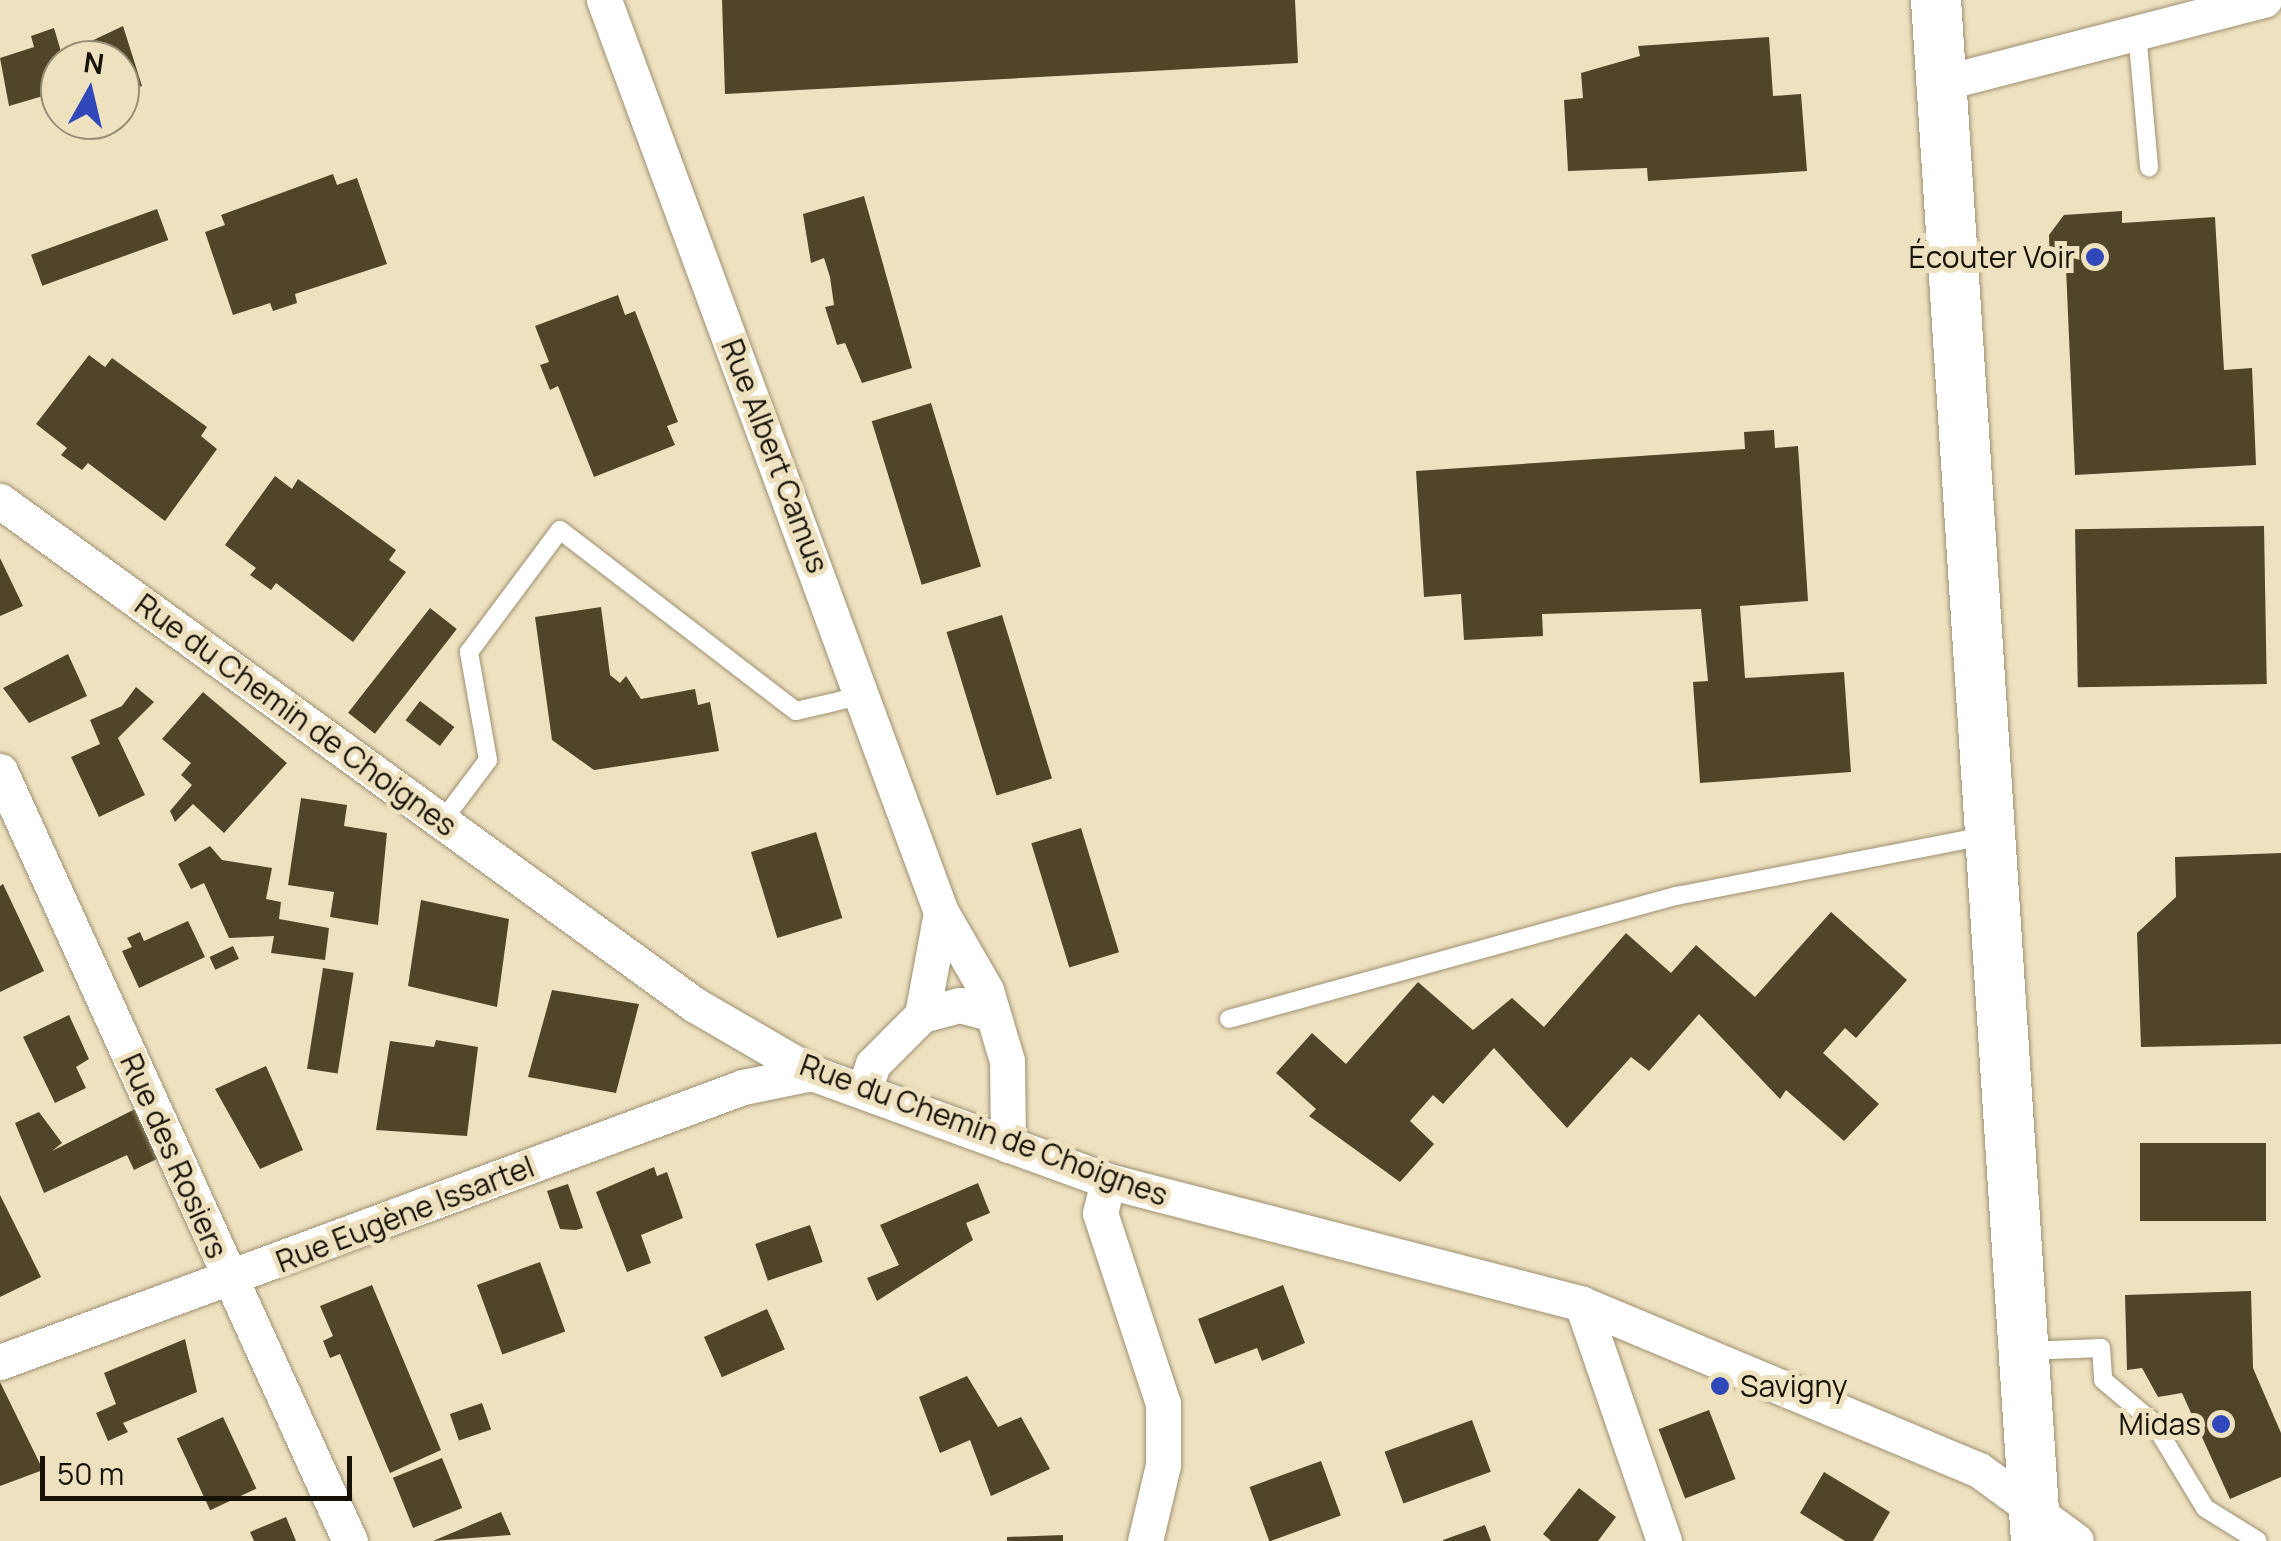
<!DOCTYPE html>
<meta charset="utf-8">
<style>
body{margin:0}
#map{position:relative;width:2281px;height:1541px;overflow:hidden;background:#eee1c0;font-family:Manrope,sans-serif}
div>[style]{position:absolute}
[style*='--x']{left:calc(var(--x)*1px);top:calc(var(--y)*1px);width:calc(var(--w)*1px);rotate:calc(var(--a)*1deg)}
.building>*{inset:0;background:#504528;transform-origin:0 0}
.roads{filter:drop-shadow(0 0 2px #9d9071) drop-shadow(0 0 2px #9d9071)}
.lane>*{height:18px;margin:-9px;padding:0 9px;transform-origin:9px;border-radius:9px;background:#fff}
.street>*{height:35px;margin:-17.5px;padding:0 17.5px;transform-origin:17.5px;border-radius:17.5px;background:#fff}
.secondary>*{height:50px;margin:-25px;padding:0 25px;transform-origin:25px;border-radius:25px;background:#fff}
.dots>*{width:28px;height:28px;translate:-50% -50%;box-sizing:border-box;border:5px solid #eee1c0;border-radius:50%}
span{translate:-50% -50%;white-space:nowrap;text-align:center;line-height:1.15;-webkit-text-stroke:10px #eee1c0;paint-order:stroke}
.poi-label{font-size:30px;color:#171206}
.right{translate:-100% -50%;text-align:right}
.left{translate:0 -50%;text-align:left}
.street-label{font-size:30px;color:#171206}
.north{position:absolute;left:40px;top:40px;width:100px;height:100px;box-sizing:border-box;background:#eee1c0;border:2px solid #988e76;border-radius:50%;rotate:8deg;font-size:28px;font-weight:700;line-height:40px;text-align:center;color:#171206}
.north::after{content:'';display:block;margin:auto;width:35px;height:45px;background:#3048b9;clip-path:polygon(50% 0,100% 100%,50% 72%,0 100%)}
.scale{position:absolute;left:40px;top:1456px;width:312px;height:45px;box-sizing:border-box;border:5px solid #171206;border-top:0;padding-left:12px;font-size:30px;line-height:35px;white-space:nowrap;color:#171206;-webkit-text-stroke:8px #eee1c0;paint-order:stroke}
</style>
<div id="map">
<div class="building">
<div style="clip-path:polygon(722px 0,1295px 0,1298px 63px,725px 94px)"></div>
<div style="clip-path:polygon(123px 26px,142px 86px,120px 92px,120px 60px,60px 60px,60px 91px,9px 106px,0 58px,34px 47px,31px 36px,54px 28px,62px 55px)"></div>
<div style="clip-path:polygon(1769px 37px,1773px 96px,1801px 94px,1807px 171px,1648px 181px,1647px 168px,1568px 171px,1564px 100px,1583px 98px,1581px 73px,1640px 56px,1638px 46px)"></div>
<div style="clip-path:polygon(333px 174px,337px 185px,357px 178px,387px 264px,295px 294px,297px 303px,273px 311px,270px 303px,233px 315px,205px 232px,225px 225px,221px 215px)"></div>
<div style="clip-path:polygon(864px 196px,912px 368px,862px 383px,845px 343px,837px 345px,825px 307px,834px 305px,830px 277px,824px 258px,811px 263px,803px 214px)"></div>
<div style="left:157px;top:209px;width:33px;height:134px;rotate:70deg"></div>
<div style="clip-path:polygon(2122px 211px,2122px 223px,2215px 217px,2224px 370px,2252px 368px,2256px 465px,2075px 475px,2066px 268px,2050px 269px,2049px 235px,2064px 215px)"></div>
<div style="clip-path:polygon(618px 295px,625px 315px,635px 311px,678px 422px,667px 426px,675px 445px,594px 477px,558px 386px,550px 390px,540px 365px,549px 362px,535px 326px)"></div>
<div style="clip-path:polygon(89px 355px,105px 367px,112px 358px,207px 427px,201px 436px,217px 449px,165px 521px,88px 463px,82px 470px,61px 455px,67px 448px,36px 424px)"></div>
<div style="left:931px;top:403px;width:171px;height:62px;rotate:73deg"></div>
<div style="clip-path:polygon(1774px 430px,1775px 448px,1798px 446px,1808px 601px,1740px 606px,1745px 678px,1844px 672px,1851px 772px,1700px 783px,1693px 682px,1708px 681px,1701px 609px,1542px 614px,1543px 636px,1464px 640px,1461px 594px,1424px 597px,1416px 471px,1745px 449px,1744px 432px)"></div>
<div style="clip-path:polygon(275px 476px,292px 489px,298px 479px,396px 550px,389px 560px,406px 572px,353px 642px,276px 583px,271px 590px,250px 575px,256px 568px,225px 545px)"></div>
<div style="left:2264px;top:526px;width:158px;height:189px;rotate:89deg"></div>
<div style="clip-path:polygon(0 558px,23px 606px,0 616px)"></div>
<div style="clip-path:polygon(601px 607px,610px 675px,620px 683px,626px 676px,641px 699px,695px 689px,698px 705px,710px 702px,719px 751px,594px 770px,552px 740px,535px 617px)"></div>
<div style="left:430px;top:608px;width:34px;height:133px;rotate:38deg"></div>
<div style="left:1002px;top:615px;width:171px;height:58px;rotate:73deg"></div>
<div style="clip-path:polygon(68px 654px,87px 696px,29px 723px,3px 688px)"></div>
<div style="clip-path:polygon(136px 687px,154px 702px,118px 738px,145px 795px,99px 817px,71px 757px,100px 744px,90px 720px,122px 706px)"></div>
<div style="clip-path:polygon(203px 692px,287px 763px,224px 833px,193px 804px,175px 822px,170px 811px,192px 785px,181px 775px,191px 763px,162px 739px)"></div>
<div style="left:420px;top:701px;width:43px;height:24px;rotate:37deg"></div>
<div style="clip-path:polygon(301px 798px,347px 805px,344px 826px,387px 833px,378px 925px,330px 917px,334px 892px,288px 885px)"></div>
<div style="left:1081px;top:828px;width:130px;height:52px;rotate:73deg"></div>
<div style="left:816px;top:832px;width:90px;height:68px;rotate:73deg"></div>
<div style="clip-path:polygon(210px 846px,222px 860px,272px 868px,266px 899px,281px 902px,279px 919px,329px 928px,325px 960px,271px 953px,274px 936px,229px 938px,204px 883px,191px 889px,178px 864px)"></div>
<div style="clip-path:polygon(2281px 853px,2281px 1044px,2141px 1047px,2137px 933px,2176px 897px,2175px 857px)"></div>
<div style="clip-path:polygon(3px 884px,44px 971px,0 992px,0 886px)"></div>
<div style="clip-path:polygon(421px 900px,509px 919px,497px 1007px,408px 986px)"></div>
<div style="clip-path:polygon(1831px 912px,1907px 980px,1856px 1038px,1845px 1028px,1823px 1053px,1879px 1104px,1844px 1141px,1786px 1090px,1780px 1099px,1699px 1014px,1649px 1071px,1631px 1057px,1567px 1128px,1494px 1048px,1443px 1104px,1433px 1095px,1410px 1121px,1434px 1144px,1400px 1182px,1309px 1116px,1316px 1109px,1276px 1073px,1312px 1033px,1346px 1064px,1418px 982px,1473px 1030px,1512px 998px,1544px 1027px,1626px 933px,1671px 973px,1696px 945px,1755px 997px)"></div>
<div style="clip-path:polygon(188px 921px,205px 957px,139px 988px,122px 951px,132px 947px,127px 938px,140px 932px,144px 941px)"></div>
<div style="left:233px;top:946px;width:14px;height:26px;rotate:65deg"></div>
<div style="left:323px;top:968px;width:31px;height:102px;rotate:9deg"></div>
<div style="clip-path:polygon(552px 990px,639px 1004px,616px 1093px,528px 1077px)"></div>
<div style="clip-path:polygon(69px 1015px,89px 1059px,76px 1067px,86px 1088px,55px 1103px,23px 1037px)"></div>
<div style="clip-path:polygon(436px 1040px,478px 1047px,467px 1136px,376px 1130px,390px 1041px,434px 1047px)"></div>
<div style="clip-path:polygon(266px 1066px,303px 1150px,260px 1169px,215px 1089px)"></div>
<div style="clip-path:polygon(137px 1108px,159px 1158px,134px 1170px,127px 1155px,44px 1193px,15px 1123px,39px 1112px,62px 1143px,52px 1151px)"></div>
<div style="left:2266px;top:1143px;width:78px;height:126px;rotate:90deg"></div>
<div style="clip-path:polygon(654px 1167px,657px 1176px,667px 1172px,683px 1218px,641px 1235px,651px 1263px,627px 1272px,596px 1192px)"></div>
<div style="clip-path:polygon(978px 1183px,990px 1213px,966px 1223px,973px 1240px,877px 1301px,867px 1278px,899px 1265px,880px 1225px)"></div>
<div style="clip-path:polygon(568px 1184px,583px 1228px,576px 1230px,560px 1229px,547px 1191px)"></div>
<div style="clip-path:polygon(0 1195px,41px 1277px,0 1297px)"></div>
<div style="left:810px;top:1225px;width:39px;height:58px;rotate:71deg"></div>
<div style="left:540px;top:1262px;width:74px;height:67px;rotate:70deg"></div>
<div style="clip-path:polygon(372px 1285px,441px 1450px,390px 1473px,340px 1354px,330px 1358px,323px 1341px,333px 1336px,320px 1306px)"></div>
<div style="clip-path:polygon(1283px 1285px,1305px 1343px,1262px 1361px,1257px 1348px,1215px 1364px,1198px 1319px)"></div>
<div style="clip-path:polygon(2251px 1291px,2253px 1368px,2281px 1433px,2281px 1477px,2230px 1499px,2182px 1393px,2158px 1397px,2142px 1368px,2127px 1370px,2125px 1295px)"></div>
<div style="left:767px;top:1309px;width:44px;height:69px;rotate:66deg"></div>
<div style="clip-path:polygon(185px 1339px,197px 1392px,123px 1423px,128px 1432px,108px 1441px,96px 1413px,116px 1404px,104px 1373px)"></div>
<div style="clip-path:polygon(967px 1376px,998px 1427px,1021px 1417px,1050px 1469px,991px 1496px,970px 1440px,940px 1453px,919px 1397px)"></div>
<div style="clip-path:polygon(0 1382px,43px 1470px,0 1486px)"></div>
<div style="left:482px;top:1403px;width:28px;height:34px;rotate:71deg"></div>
<div style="left:1709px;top:1410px;width:74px;height:54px;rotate:69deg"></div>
<div style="left:223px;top:1417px;width:79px;height:51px;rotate:65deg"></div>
<div style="left:1472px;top:1420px;width:55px;height:93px;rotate:70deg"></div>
<div style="left:442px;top:1458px;width:54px;height:53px;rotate:68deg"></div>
<div style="left:1321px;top:1461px;width:58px;height:76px;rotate:70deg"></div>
<div style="clip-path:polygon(1824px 1472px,1890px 1512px,1873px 1541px,1845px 1541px,1800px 1513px)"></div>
<div style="clip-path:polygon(1579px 1488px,1616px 1517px,1598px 1541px,1551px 1541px,1543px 1534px)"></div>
<div style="clip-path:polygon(501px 1512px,511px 1535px,433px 1541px)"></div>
<div style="clip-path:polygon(286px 1517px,296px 1541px,254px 1541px,250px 1532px)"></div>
<div style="clip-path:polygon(1485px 1525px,1491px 1541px,1443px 1541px,1443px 1540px)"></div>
<div style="clip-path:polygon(1063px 1535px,1063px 1541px,1007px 1541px,1007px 1537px)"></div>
</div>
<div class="roads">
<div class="lane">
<div style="--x:2137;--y:32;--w:136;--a:84.9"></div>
<div style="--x:443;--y:820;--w:75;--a:-53.1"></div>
<div style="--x:488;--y:760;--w:110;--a:-100"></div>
<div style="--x:469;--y:652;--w:152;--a:-53.3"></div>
<div style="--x:560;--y:530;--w:297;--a:37.5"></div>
<div style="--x:796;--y:711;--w:70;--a:-13.2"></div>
<div style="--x:1229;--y:1019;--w:464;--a:-15.4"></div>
<div style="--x:1676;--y:896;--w:319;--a:-11"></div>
<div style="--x:2026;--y:1351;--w:75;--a:-2.3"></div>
<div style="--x:2101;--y:1348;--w:32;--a:86"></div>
<div style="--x:2103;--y:1380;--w:65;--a:40"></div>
<div style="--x:2153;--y:1422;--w:100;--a:58.8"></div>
<div style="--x:2205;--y:1508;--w:62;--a:31.9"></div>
</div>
<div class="street">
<div style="--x:604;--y:0;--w:972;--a:69.72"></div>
<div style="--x:941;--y:912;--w:90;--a:60"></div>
<div style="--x:986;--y:990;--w:74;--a:73.5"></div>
<div style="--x:1007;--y:1061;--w:84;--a:89.3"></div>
<div style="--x:1942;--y:83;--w:333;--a:-14.5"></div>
<div style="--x:0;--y:501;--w:859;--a:35.95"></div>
<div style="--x:695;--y:1005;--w:135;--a:30.2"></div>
<div style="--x:812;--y:1073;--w:315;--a:20"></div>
<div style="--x:1108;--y:1181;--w:490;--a:14.5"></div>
<div style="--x:1582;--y:1304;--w:430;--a:22.7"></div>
<div style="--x:1979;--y:1470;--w:120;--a:36.2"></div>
<div style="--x:0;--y:771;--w:846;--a:65.56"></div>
<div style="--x:922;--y:1015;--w:39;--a:-15"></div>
<div style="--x:960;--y:1005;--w:31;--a:15"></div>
<div style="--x:864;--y:1091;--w:28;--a:-72"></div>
<div style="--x:873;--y:1064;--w:69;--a:-45"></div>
<div style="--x:922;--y:1015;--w:105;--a:-79.5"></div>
<div style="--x:1108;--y:1181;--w:33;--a:104"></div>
<div style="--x:1100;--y:1213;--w:200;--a:71.7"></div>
<div style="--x:1163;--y:1403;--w:62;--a:90"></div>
<div style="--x:1163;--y:1465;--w:78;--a:103.3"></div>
<div style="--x:1582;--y:1304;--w:251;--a:70.9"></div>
<div style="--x:0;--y:1362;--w:792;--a:-20.31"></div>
<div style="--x:743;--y:1087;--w:70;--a:-11.5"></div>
</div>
<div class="secondary">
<div style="--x:1936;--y:0;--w:1544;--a:86.29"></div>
</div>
</div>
<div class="dots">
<div style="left:2095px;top:257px;background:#3048b9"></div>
<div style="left:1720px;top:1386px;background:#3048b9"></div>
<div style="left:2221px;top:1424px;background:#3048b9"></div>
</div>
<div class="poi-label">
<span class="right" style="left:2075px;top:257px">Écouter Voir</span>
<span class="left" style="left:1740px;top:1386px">Savigny</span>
<span class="right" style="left:2201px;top:1424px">Midas</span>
</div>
<div class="street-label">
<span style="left:775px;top:456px;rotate:69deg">Rue Albert Camus</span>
<span style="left:296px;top:715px;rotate:36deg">Rue du Chemin de Choignes</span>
<span style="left:984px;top:1130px;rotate:20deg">Rue du Chemin de Choignes</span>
<span style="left:174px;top:1156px;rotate:66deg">Rue des Rosiers</span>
<span style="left:405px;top:1214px;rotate:-21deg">Rue Eugène Issartel</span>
</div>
<div class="north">N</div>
<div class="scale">50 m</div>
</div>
